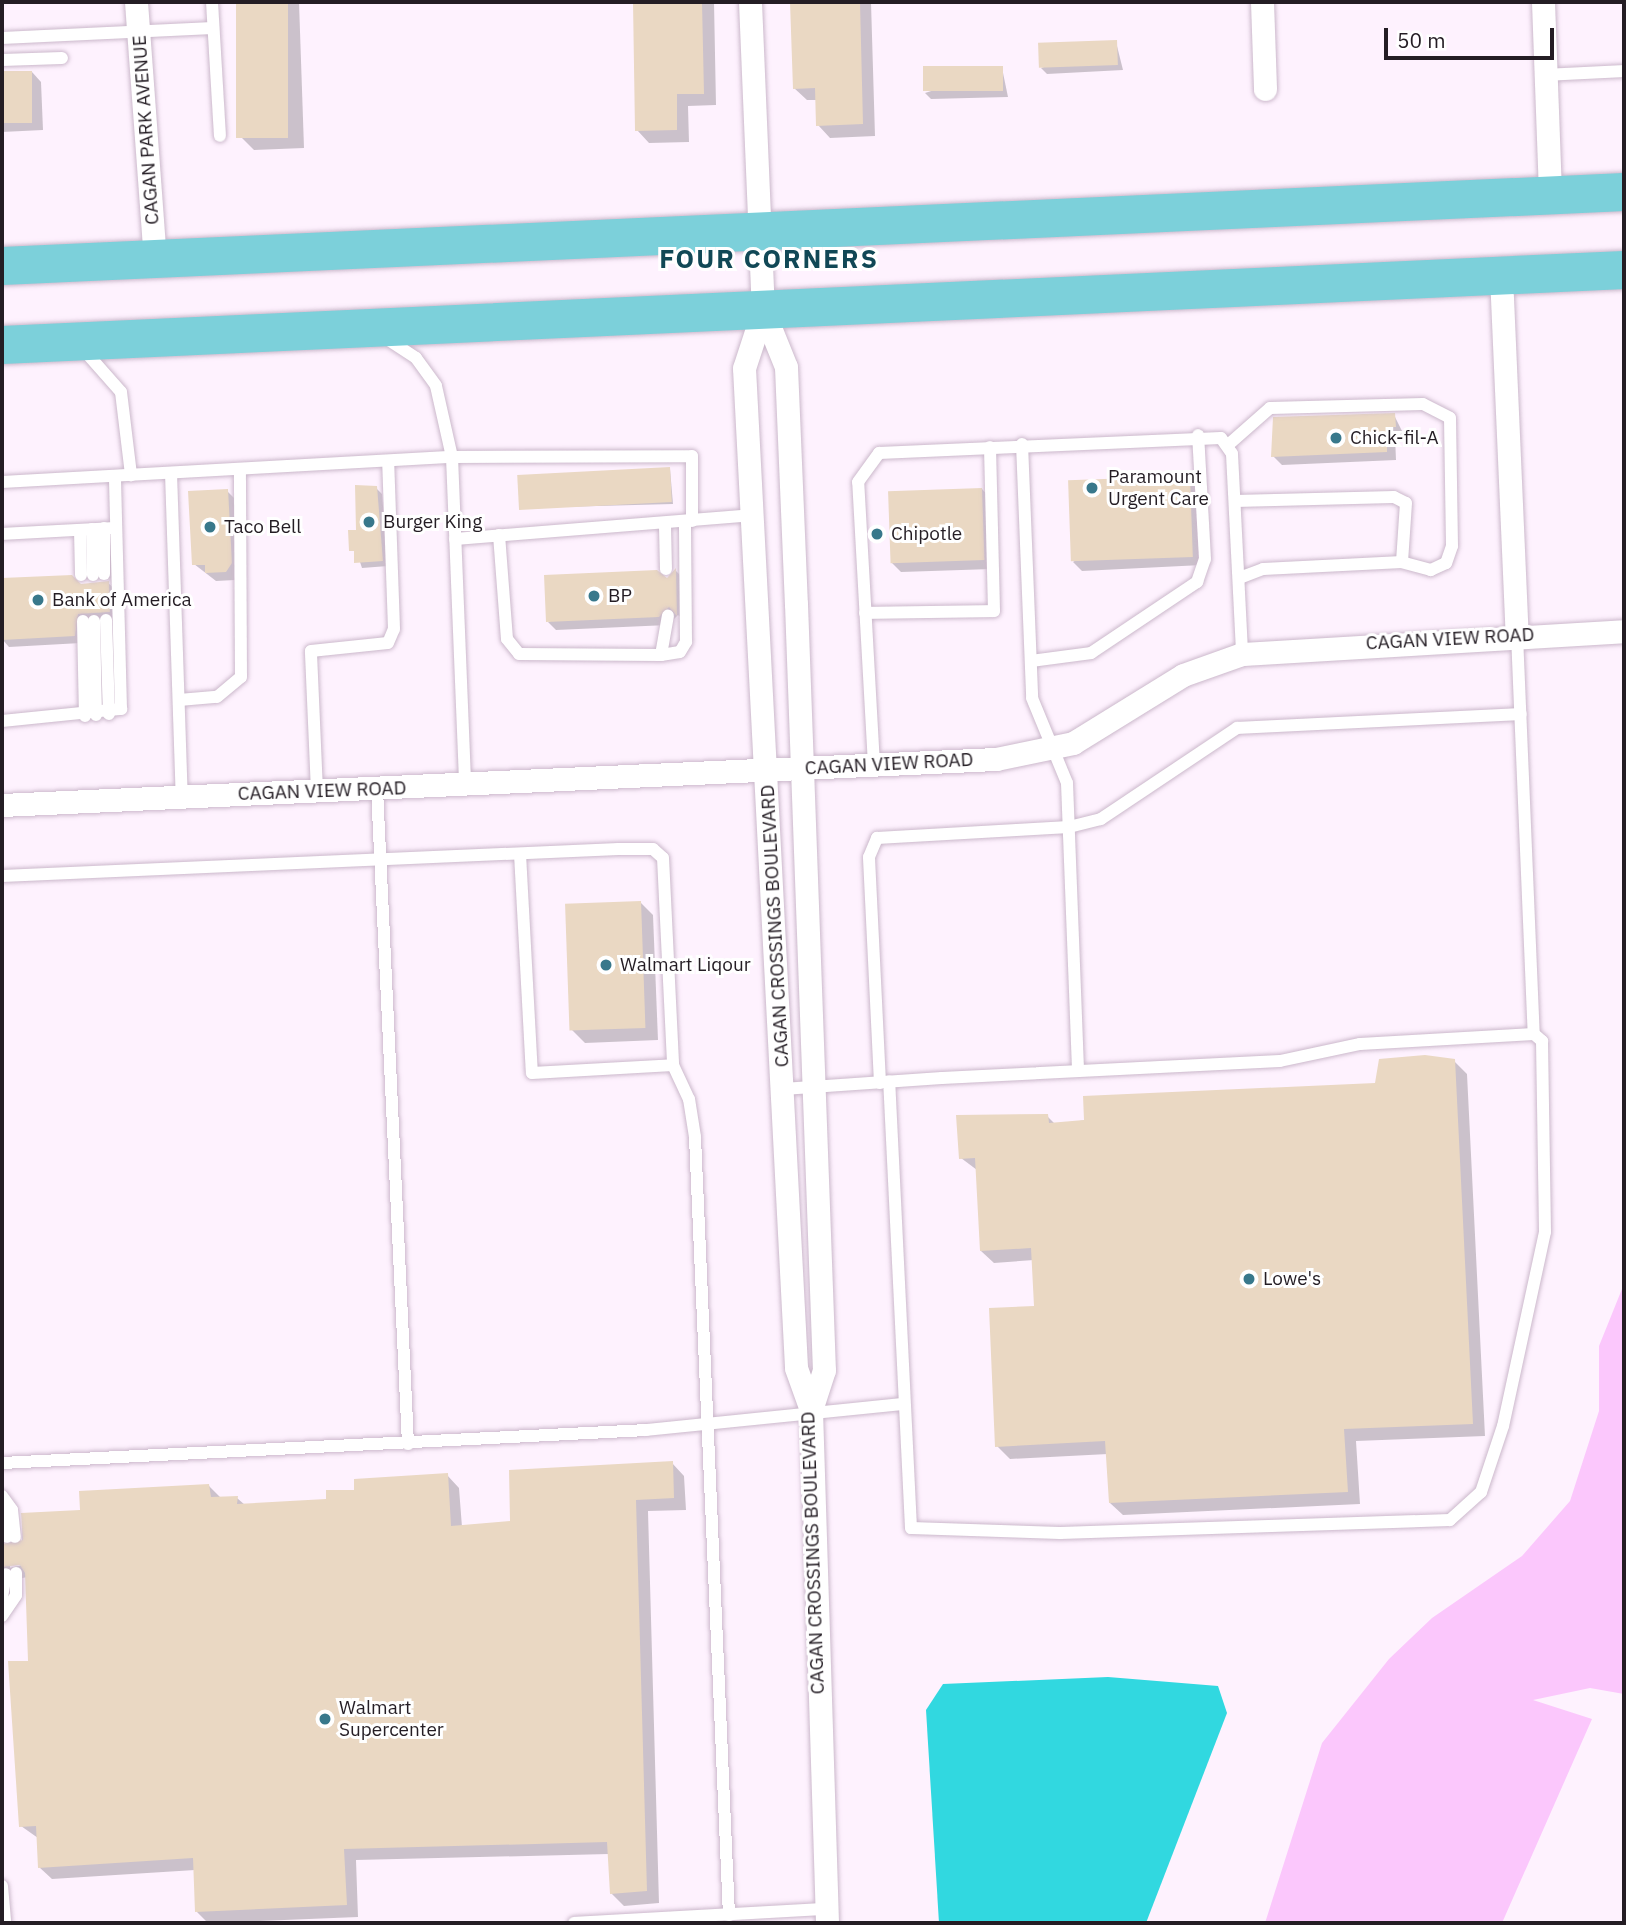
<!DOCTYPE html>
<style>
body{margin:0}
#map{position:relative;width:1626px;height:1925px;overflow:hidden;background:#fef2fe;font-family:"IBM Plex Sans",sans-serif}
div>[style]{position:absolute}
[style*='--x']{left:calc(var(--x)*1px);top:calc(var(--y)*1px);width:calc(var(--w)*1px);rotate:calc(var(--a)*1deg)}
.green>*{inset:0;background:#fbc7fc}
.water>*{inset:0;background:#31d8e0}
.shadow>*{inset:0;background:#0003}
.building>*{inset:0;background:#ead8c3;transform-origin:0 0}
.roads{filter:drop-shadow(0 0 2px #cbb8cb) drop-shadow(0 0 2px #cbb8cb)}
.service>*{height:12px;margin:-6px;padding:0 6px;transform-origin:6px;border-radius:6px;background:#fff}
.minor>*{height:23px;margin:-11.5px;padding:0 11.5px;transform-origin:11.5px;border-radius:11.5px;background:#fff}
.trunk>*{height:38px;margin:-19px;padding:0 19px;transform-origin:19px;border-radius:19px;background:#7cd0da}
.dots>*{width:19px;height:19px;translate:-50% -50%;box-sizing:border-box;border:4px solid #fff;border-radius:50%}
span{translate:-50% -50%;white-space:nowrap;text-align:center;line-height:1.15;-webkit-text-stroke:6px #fff;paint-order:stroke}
.street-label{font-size:19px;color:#241d24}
.poi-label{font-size:19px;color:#241d24}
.left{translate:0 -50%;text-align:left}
.district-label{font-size:26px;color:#114856;font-weight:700;letter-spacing:2px}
.frame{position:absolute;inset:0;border:4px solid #241d24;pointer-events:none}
.scale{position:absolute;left:1384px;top:28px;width:170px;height:32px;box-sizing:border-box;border:4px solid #241d24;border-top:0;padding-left:9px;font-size:21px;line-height:24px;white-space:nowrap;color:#241d24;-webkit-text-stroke:5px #fff;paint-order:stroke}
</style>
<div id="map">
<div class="green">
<div style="clip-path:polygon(1624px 1284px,1624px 1694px,1590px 1688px,1533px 1700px,1592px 1719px,1502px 1923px,1265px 1923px,1322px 1743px,1389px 1659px,1432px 1618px,1522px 1556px,1570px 1501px,1599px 1411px,1599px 1346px)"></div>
</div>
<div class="water">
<div style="clip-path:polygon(1108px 1677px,1218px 1686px,1227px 1713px,1146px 1923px,939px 1923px,926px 1710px,943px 1684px)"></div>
</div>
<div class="shadow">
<div style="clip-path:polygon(238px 2px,299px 2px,304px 148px,254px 150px,241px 137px)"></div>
<div style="clip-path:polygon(635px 2px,714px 2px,716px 105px,688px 106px,689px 142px,649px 143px,637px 130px)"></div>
<div style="clip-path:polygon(791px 2px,871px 2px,875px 136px,830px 138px,818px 125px,817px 100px,807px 100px,794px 88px)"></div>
<div style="clip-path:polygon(1116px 42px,1123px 70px,1047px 74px,1041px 68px)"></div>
<div style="clip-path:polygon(1002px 68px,1008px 97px,931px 99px,925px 93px)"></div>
<div style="clip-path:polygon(32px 72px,41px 82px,43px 130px,2px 132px,2px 73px)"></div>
<div style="clip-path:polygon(1394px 415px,1404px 435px,1395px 436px,1396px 460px,1282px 465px,1273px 456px)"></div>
<div style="clip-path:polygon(670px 469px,673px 504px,521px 508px)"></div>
<div style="clip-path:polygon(1189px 477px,1198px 487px,1202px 565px,1082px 571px,1073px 562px)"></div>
<div style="clip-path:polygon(376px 488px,382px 494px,388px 566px,362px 568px,350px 532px,357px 532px)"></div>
<div style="clip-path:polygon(982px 489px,991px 499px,992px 569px,901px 572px,892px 563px)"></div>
<div style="clip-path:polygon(227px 491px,236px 500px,235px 580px,216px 581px,194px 564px)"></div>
<div style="clip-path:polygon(676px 571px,684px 579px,685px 621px,678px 615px,668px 625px,556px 630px,548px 622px,667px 580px)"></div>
<div style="clip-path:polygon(72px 577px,80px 585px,108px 583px,116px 590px,116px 619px,85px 621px,81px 643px,9px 647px,2px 639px,2px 580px)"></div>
<div style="clip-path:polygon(640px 902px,653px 915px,658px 1040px,585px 1043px,572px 1030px)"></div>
<div style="clip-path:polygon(1454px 1061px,1467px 1074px,1485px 1436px,1356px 1441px,1360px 1504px,1123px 1515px,1110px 1503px,1108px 1454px,1010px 1459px,997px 1446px,1036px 1308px,1034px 1260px,994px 1263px,981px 1251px,977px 1170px,961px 1158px,1047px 1116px,1055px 1124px,1376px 1084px)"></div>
<div style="clip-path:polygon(evenodd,672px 1463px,684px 1476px,686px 1510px,648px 1511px,659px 1903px,624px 1906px,611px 1893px,609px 1854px,356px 1860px,358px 1917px,208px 1923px,197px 1912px,195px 1870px,52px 1879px,39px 1867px,38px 1838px,21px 1826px,30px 1662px,27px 1577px,14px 1580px,2px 1568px,2px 1544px,22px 1545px,23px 1515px,82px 1512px,209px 1486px,221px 1498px,237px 1498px,245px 1505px,328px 1501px,447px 1475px,459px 1488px,462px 1527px,511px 1523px,672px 1463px,10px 1564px,26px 1564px,10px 1568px,10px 1564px)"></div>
</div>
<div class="building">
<div style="left:236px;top:2px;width:52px;height:136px"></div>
<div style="clip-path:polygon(633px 2px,702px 2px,704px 94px,677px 94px,677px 130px,635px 131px)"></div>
<div style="clip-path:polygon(790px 2px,860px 2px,863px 124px,816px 126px,815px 88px,793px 89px)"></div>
<div style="left:1117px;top:40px;width:25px;height:79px;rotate:88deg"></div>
<div style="left:1003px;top:66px;width:25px;height:80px;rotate:90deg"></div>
<div style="left:2px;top:71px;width:30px;height:52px"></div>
<div style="clip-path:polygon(1395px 413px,1396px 427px,1387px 427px,1387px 452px,1271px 457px,1273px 417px)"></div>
<div style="left:670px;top:467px;width:35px;height:153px;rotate:87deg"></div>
<div style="left:1190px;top:476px;width:81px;height:122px;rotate:88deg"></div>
<div style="clip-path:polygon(355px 485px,377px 486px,383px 561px,354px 563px,354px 551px,349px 551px,348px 530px,356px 530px)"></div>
<div style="left:982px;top:488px;width:72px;height:94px;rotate:88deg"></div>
<div style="clip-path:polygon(228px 489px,232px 563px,226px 572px,205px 573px,205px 565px,192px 565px,188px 491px)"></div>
<div style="clip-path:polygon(676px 568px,677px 616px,669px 607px,659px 617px,546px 622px,544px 575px,657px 570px,667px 578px)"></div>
<div style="clip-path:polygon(72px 575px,81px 584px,109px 581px,110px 612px,78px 614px,75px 636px,2px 640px,2px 578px)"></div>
<div style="left:641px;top:901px;width:127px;height:76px;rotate:88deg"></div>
<div style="clip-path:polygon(1425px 1055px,1455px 1059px,1473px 1424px,1344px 1429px,1348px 1492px,1109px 1503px,1105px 1441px,995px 1447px,989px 1308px,1034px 1306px,1031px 1248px,980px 1251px,975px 1158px,959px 1159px,956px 1115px,1048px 1114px,1049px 1123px,1084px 1120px,1083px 1096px,1375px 1083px,1379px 1059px)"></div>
<div style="clip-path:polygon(673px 1461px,674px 1498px,636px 1500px,647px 1891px,610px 1894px,607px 1842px,344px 1849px,347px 1905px,195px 1912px,193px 1858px,38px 1868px,36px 1826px,19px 1827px,8px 1661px,28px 1661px,25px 1573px,20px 1565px,2px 1567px,2px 1544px,23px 1540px,21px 1513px,80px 1510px,79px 1491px,209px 1484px,211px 1497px,238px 1496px,237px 1504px,326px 1499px,326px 1490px,354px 1490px,354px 1479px,448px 1473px,451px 1526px,510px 1521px,509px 1470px)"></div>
</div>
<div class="roads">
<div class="service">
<div style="--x:212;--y:2;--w:134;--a:86.6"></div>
<div style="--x:2;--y:38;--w:211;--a:-2.7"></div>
<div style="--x:2;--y:60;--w:60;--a:-1.9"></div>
<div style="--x:1545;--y:75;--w:79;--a:-2.9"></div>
<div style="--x:384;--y:337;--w:38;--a:33"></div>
<div style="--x:416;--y:358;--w:34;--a:54"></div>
<div style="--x:436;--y:386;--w:73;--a:77.3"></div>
<div style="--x:452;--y:457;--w:328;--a:87.7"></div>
<div style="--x:83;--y:349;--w:57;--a:48.5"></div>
<div style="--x:121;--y:392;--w:84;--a:83.1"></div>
<div style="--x:1022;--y:444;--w:254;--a:87.7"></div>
<div style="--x:1032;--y:698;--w:92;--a:67.6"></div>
<div style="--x:1067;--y:783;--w:288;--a:87.8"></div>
<div style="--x:1228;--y:445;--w:56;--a:-41.4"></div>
<div style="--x:1270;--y:408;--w:153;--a:-1.5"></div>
<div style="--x:1423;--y:404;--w:30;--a:27"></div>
<div style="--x:1450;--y:418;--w:128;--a:89.1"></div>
<div style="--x:1452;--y:546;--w:18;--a:109"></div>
<div style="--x:1446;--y:563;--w:17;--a:155"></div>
<div style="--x:1431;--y:570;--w:30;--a:-165"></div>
<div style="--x:1402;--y:562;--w:139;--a:177.1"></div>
<div style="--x:1263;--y:569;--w:25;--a:159"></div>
<div style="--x:171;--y:473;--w:324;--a:88.1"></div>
<div style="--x:2;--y:482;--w:451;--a:-3.2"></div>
<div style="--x:452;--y:457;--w:240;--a:-0.2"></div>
<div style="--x:692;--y:456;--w:65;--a:90"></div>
<div style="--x:1235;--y:501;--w:159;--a:-1.4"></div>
<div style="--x:1394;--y:497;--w:13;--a:27"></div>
<div style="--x:1406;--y:503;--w:59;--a:93.9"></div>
<div style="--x:665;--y:526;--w:43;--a:88.7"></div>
<div style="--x:104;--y:528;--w:46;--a:90"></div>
<div style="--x:92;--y:529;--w:46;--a:88.8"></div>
<div style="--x:80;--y:530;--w:45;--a:88.7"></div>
<div style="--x:2;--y:534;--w:112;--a:-3.1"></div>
<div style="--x:499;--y:535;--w:104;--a:85.6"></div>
<div style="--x:507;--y:639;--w:19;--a:51"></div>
<div style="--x:519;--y:654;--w:142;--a:0.4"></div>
<div style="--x:661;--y:655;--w:19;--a:-9"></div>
<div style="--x:680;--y:652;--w:12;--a:-59"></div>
<div style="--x:686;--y:642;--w:117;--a:-90.5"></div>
<div style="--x:455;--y:539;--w:297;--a:-4.6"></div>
<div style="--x:865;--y:613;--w:129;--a:-0.9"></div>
<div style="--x:994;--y:611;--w:164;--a:-91.4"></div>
<div style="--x:106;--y:620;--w:94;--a:88.2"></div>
<div style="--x:83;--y:621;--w:95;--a:88.8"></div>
<div style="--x:94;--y:621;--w:94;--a:88.8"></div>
<div style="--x:1517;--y:635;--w:399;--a:87.6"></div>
<div style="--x:661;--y:655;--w:40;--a:-80"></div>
<div style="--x:1031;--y:661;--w:61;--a:-7.6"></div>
<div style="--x:1091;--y:653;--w:128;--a:-33.8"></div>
<div style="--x:1197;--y:582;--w:24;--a:-71"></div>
<div style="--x:1205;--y:559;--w:124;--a:-93.2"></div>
<div style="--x:179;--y:700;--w:38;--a:-5"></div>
<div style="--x:217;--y:697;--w:31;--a:-40"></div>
<div style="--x:241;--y:677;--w:208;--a:-90.3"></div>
<div style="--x:2;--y:721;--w:120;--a:-5.8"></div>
<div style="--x:121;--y:709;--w:233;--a:-91.5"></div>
<div style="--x:874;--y:765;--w:283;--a:-93.2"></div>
<div style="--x:858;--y:482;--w:36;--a:-54"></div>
<div style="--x:879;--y:453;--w:342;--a:-2.5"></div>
<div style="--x:1221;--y:438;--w:19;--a:55"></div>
<div style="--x:1232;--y:454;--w:200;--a:87.1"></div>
<div style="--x:377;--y:789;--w:656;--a:87.29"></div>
<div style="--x:317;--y:791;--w:140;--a:-92.5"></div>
<div style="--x:311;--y:651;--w:77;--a:-5.9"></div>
<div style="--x:388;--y:643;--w:15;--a:-67"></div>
<div style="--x:394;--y:629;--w:168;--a:-92"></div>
<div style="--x:520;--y:854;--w:219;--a:86.9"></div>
<div style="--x:532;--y:1073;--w:141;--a:-3.2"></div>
<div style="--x:2;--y:876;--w:617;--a:-2.51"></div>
<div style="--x:618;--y:849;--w:35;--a:0"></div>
<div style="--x:653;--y:849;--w:13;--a:42"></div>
<div style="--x:663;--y:858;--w:207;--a:87.2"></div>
<div style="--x:673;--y:1065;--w:38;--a:65"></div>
<div style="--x:689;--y:1099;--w:38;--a:81"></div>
<div style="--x:695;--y:1137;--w:779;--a:87.5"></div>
<div style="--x:880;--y:1083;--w:226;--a:-92.8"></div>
<div style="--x:869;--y:857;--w:21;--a:-67"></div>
<div style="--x:877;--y:838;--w:192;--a:-3.3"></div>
<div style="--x:1069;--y:827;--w:33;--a:-14"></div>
<div style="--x:1101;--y:819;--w:164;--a:-33.8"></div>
<div style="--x:1237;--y:728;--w:284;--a:-2.8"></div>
<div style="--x:783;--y:1089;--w:159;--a:-4"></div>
<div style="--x:942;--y:1078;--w:338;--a:-2.9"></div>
<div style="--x:1280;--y:1061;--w:82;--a:-12"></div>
<div style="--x:1360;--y:1044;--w:174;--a:-3.3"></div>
<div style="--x:1534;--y:1034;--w:11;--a:41"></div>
<div style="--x:1542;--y:1041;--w:191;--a:89.1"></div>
<div style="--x:1545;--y:1232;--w:198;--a:102.2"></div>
<div style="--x:1503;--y:1426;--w:70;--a:108.4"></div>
<div style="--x:1481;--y:1492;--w:42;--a:137.9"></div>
<div style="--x:1450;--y:1520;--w:390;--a:178.1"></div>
<div style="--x:1060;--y:1533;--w:149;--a:-178.1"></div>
<div style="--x:911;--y:1528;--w:447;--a:-92.8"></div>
<div style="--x:2;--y:1463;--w:645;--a:-2.93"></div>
<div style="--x:646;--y:1430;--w:259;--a:-5.8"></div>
<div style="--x:2;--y:1496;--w:17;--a:54"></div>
<div style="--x:12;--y:1510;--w:27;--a:84"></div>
<div style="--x:3;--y:1503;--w:34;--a:83"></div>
<div style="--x:2;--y:1597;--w:23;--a:-80"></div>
<div style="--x:2;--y:1616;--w:25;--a:-56"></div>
<div style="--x:16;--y:1595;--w:22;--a:-90"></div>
<div style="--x:2;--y:1886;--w:37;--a:85"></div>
<div style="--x:574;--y:1923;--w:252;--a:-3.2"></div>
</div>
<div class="minor">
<div style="--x:136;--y:2;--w:258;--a:85.8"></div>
<div style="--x:750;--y:2;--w:308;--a:87.6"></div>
<div style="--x:1262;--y:2;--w:87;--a:88"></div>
<div style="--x:1543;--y:2;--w:193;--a:87.9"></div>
<div style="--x:1501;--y:275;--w:360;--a:87.5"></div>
<div style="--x:763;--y:310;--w:61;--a:108.1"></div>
<div style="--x:744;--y:368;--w:1001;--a:87.02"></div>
<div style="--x:796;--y:1368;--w:45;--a:70.3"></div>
<div style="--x:811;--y:1410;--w:513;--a:88.21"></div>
<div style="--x:763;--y:310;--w:61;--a:68"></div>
<div style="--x:786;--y:367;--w:237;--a:87.6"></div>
<div style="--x:796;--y:604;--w:767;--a:87.91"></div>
<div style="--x:824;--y:1370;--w:42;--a:108"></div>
<div style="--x:2;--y:805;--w:995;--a:-2.65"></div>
<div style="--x:996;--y:759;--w:79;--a:-11.7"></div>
<div style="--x:1073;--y:743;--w:129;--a:-31.7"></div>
<div style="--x:1183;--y:675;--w:63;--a:-19.6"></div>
<div style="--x:1242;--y:654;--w:383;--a:-3.4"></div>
</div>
<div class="trunk">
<div style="--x:2;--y:266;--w:1624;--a:-2.61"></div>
<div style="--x:2;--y:345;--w:1624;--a:-2.65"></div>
</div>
</div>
<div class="dots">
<div style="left:1336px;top:438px;background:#38788b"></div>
<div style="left:1092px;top:488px;background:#38788b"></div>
<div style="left:369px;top:522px;background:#38788b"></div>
<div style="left:210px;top:527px;background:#38788b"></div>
<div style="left:877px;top:534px;background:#38788b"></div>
<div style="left:594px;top:596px;background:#38788b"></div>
<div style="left:38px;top:600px;background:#38788b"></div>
<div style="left:606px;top:965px;background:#38788b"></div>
<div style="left:1249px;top:1279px;background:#38788b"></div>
<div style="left:325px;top:1719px;background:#38788b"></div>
</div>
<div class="street-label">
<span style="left:146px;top:130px;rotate:-94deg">CAGAN PARK AVENUE</span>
<span style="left:1450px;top:639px;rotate:-3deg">CAGAN VIEW ROAD</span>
<span style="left:889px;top:764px;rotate:-3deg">CAGAN VIEW ROAD</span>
<span style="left:322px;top:791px;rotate:-2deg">CAGAN VIEW ROAD</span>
<span style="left:775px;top:926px;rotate:-93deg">CAGAN CROSSINGS BOULEVARD</span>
<span style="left:813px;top:1553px;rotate:-92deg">CAGAN CROSSINGS BOULEVARD</span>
</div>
<div class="poi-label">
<span class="left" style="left:1350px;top:438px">Chick-fil-A</span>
<span class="left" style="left:1108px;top:488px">Paramount<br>Urgent Care</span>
<span class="left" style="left:383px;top:522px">Burger King</span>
<span class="left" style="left:224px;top:527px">Taco Bell</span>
<span class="left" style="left:891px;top:534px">Chipotle</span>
<span class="left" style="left:608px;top:596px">BP</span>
<span class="left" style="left:52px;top:600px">Bank of America</span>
<span class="left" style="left:620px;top:965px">Walmart Liqour</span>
<span class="left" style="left:1263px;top:1279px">Lowe's</span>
<span class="left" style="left:339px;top:1719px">Walmart<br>Supercenter</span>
</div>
<div class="district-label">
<span style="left:769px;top:259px">FOUR CORNERS</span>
</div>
<div class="frame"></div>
<div class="scale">50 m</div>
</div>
